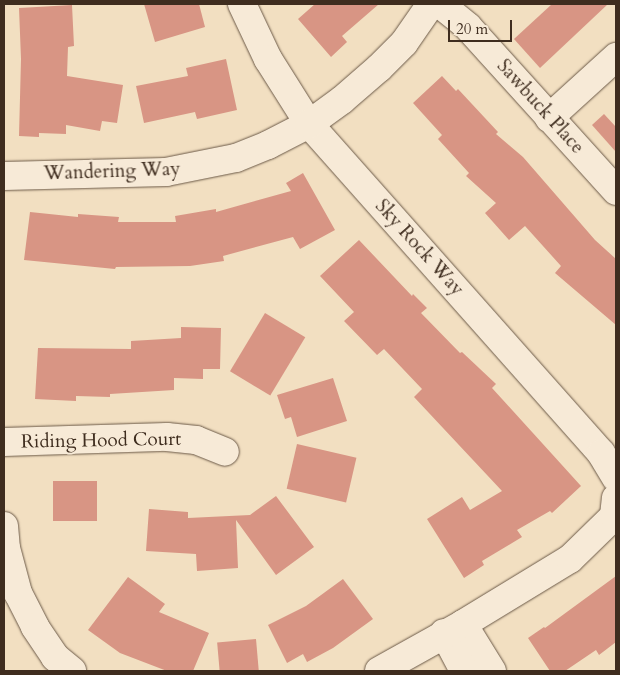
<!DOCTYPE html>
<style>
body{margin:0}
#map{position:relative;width:620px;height:675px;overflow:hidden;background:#f2dfc1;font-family:Cardo,serif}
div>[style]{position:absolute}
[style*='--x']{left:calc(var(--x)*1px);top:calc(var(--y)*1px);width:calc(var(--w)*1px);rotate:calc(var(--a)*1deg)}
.building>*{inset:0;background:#d89584;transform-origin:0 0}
.roads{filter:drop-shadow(0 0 1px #6c5a48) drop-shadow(0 0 1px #6c5a48)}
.minor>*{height:28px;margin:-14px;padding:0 14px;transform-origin:14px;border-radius:14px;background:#f7ead7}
span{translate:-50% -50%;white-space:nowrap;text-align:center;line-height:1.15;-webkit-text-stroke:4px #f7ead7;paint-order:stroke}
.street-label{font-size:19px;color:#3f2d1f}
.frame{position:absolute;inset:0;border:5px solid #3f2d1f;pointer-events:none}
.scale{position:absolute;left:448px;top:20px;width:64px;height:22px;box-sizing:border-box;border:2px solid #3f2d1f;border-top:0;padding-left:6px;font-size:15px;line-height:18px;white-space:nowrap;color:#3f2d1f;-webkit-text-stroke:4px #f7ead7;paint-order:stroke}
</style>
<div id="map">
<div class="building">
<div style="clip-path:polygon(144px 4px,199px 4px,205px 27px,155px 42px)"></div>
<div style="clip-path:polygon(315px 4px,379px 4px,342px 36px,347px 42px,331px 57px,298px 19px)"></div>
<div style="clip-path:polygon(552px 4px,608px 4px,540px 68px,514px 39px)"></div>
<div style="clip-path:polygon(72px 5px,74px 46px,68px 47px,67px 76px,123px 85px,117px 123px,102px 121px,100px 131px,66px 125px,66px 134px,39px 133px,39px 137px,19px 136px,21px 59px,19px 8px)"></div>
<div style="clip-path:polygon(226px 59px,237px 110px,197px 119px,195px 112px,144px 123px,136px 86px,188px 76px,186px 68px)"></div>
<div style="clip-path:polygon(442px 76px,456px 91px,458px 89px,498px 132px,496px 134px,523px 157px,595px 240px,616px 259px,616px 325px,555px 273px,561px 266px,525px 226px,509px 240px,485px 213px,496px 203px,466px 176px,469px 173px,438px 139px,442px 135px,413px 103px)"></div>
<div style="clip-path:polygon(604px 114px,616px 127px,616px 152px,592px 125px)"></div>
<div style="clip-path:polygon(303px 173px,335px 230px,300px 249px,293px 237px,223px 256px,224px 261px,190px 266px,116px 267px,115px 269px,24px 260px,30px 212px,78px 217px,78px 214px,119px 217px,118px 222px,176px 222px,175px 216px,216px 209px,216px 212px,291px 191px,286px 183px)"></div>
<div style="clip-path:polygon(359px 240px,412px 296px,413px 294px,427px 308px,421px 313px,460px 353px,462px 352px,496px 384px,492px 388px,581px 486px,552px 513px,550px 511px,517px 530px,522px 537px,482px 561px,484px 565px,464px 578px,427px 519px,462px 497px,470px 510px,502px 491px,414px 397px,422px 389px,384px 349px,377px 355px,344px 321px,354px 312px,320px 276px)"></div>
<div style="left:265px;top:313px;width:47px;height:68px;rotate:31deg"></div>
<div style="clip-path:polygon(181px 327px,221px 328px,220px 369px,203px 369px,203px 379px,174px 378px,174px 390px,110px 394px,110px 397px,76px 396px,76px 401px,35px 399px,38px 348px,131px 349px,131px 341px,181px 338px)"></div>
<div style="clip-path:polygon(333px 378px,347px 421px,297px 437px,291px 417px,285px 419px,277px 395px)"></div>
<div style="left:297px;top:444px;width:61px;height:46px;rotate:13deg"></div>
<div style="left:97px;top:481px;width:40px;height:44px;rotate:90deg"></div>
<div style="clip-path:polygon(276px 496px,314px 547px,276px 575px,236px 520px,238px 568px,197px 571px,196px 554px,146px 551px,149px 509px,188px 512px,188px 518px,250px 515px)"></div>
<div style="clip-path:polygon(616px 576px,616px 642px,599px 655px,596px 650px,565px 671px,550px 671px,528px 638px,544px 627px,545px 628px)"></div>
<div style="clip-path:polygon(128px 577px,165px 604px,159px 612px,209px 633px,193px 671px,167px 671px,120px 653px,88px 630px)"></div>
<div style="clip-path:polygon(343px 579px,373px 619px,333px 648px,307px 662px,303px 654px,287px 663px,268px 625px,306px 606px)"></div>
<div style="left:256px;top:639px;width:32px;height:39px;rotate:85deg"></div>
</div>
<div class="roads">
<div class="minor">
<div style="--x:242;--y:4;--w:61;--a:64.7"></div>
<div style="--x:268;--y:59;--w:77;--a:57.8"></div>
<div style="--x:309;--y:124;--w:440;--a:48.4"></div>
<div style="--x:601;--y:453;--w:29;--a:59"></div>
<div style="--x:440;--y:4;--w:36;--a:39"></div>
<div style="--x:468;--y:27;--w:221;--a:47.9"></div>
<div style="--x:549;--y:118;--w:91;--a:-42.3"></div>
<div style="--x:4;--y:176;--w:162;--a:-1.4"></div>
<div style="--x:166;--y:172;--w:71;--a:-11.3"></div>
<div style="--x:236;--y:158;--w:35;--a:-22"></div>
<div style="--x:268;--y:145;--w:46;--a:-27.1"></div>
<div style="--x:309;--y:124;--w:41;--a:-36"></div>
<div style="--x:342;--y:100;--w:49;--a:-40.9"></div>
<div style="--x:379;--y:68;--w:35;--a:-45"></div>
<div style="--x:404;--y:43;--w:47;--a:-55.3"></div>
<div style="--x:4;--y:442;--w:163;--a:-1.8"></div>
<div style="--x:167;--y:437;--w:29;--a:6"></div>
<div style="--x:196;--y:440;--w:31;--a:22"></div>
<div style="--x:4;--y:526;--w:22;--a:85"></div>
<div style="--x:6;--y:548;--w:47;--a:75.1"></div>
<div style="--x:18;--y:593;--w:38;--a:63"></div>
<div style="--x:35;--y:627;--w:36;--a:56"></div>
<div style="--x:55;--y:657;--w:22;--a:39"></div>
<div style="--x:463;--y:624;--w:55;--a:58.3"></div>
<div style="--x:444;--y:633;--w:43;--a:62.2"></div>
<div style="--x:379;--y:671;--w:96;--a:-29.2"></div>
<div style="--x:463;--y:624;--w:125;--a:-31.3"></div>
<div style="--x:570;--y:559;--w:62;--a:-44.3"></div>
<div style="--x:614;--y:516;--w:18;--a:-84"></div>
</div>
</div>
<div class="street-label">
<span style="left:540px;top:107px;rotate:48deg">Sawbuck Place</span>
<span style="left:112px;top:172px;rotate:-2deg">Wandering Way</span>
<span style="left:419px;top:248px;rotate:48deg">Sky Rock Way</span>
<span style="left:101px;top:441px;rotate:-1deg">Riding Hood Court</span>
</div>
<div class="frame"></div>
<div class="scale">20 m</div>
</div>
